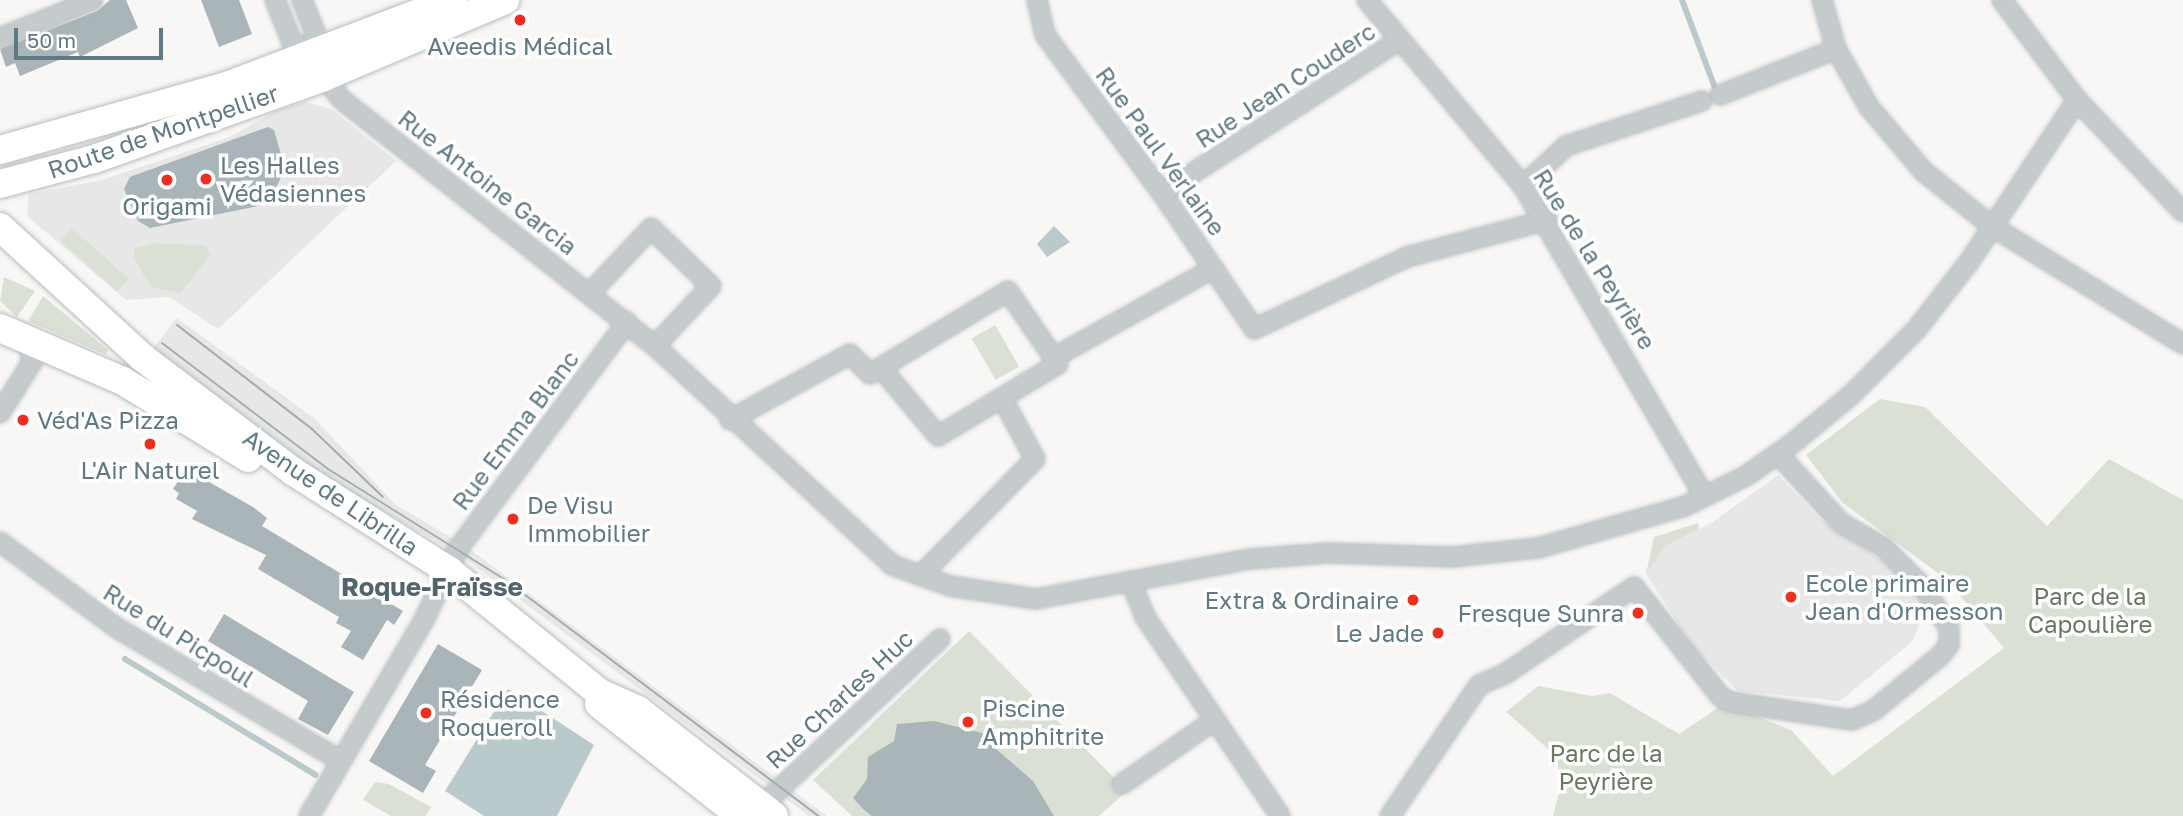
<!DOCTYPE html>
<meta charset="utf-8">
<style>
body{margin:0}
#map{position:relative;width:2183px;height:816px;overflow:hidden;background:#f8f7f5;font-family:"Golos Text",sans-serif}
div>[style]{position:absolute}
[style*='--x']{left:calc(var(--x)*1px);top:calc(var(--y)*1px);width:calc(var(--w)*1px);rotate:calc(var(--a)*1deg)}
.built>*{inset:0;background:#e6e7e6}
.green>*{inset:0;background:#dbe0d5;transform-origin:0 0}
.water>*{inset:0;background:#bacacc}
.stream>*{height:6px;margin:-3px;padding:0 3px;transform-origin:3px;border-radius:3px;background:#bacacc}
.building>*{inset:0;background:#a9b5b9}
.roads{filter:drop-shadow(0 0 2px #b6bcbf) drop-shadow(0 0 2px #b6bcbf)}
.street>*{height:18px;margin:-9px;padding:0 9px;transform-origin:9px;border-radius:9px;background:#c5cacd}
.primary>*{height:28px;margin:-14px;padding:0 14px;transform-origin:14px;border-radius:14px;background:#fff}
.tram>*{height:2px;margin:-1px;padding:0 1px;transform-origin:1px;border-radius:1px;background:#a3acb0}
.dots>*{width:19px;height:19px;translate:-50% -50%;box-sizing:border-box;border:4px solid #fff;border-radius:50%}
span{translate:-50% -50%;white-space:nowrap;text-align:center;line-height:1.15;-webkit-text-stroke:7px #fff;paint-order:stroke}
.poi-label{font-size:24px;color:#617982}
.left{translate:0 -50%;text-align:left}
.right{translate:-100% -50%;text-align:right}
.street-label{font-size:24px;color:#617982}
.park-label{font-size:24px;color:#697960}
.neighbourhood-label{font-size:26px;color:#53656c;font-weight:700}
.scale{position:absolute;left:14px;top:28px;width:149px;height:32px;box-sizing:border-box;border:4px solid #617982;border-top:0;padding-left:9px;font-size:21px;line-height:24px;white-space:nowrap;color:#617982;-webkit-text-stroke:5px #fff;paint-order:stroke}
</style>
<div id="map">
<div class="built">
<div style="clip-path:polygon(305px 102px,331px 109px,396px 161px,218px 329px,169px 297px,126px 300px,27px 216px,29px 194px,102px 180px,230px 137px,277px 110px)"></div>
<div style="clip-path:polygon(177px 318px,315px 419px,396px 505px,467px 547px,827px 816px,809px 816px,463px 557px,317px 472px,150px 352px)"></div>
<div style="clip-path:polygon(1778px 475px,1818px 517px,1907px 578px,1927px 606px,1918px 612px,1921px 620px,1913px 641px,1840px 701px,1738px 691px,1692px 645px,1646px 574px,1666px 546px,1713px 522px)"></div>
</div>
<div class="green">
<div style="left:72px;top:228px;width:76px;height:17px;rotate:42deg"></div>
<div style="clip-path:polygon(156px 243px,206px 246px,210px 256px,180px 293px,151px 287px,134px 259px,135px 248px)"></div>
<div style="clip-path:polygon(4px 277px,35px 291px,17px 317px,0 301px)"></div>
<div style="clip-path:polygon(43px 296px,108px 350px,106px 355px,28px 321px)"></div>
<div style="left:995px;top:325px;width:48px;height:27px;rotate:60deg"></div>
<div style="clip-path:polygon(1880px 399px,1925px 407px,2047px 526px,2109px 459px,2183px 500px,2183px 816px,1553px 816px,1561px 785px,1556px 756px,1506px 712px,1538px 686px,1592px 696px,1610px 693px,1679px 734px,1719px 707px,1733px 707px,1791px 730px,1833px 776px,2004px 648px,1946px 579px,1843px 503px,1806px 455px)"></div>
<div style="clip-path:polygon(1698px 523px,1699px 529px,1666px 546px,1646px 574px,1654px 537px)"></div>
<div style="clip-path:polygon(969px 631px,1127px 791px,1099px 816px,852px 816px,813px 780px)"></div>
<div style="clip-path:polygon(375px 782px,389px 784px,431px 807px,426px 816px,391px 816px,363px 800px)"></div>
</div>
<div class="water">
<div style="clip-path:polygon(1054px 226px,1070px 242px,1047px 257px,1037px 244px)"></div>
<div style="clip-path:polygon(508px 689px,594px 745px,557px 816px,484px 816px,445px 791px)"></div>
</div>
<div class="stream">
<div style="--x:1682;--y:0;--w:94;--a:69.4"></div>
<div style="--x:125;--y:659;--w:223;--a:31.3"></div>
</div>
<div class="building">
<div style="clip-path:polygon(110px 0,126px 0,138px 28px,80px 57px,78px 52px,20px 76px,15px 63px,6px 67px,0 49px,97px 11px)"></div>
<div style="clip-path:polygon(201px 0,239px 0,252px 34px,219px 47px)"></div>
<div style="clip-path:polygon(268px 127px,274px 130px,285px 169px,268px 204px,150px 228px,138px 221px,124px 189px,130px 177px)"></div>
<div style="clip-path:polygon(186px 469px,253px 507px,267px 518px,262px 526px,403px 611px,394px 625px,387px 620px,363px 660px,341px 647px,351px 631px,336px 623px,339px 617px,258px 569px,266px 555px,192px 519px,197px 511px,176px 499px,179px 493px,173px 489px)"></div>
<div style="clip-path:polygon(224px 614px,354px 692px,328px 735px,298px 719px,308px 701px,208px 641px)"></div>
<div style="clip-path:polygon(438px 644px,482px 670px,425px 765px,436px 771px,423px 793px,369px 761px)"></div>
<div style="clip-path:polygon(934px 721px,990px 735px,988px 742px,1033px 781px,1054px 816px,872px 816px,864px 810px,853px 798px,867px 779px,868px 757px,894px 741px,897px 724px)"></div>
</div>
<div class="roads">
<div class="street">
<div style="--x:275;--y:0;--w:45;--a:68"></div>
<div style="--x:292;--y:42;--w:22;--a:32"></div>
<div style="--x:311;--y:54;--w:22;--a:-80"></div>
<div style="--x:315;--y:32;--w:35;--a:-112"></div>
<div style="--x:1037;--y:0;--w:36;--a:77"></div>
<div style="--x:1045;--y:35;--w:197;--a:53.5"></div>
<div style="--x:1162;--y:193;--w:164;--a:55.9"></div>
<div style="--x:1254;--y:329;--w:169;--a:-25.2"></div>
<div style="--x:1407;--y:257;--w:145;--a:-14.8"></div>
<div style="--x:1367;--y:0;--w:243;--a:50"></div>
<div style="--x:1523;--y:186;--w:359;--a:59.7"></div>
<div style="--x:1822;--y:0;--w:51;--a:74.1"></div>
<div style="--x:1836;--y:49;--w:67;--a:60.4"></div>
<div style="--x:1869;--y:107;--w:84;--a:49.8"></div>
<div style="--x:1923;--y:171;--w:90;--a:38.7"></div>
<div style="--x:1993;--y:227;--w:223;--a:31.6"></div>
<div style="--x:2002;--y:0;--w:125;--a:53.1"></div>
<div style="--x:2077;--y:100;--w:154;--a:46.6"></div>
<div style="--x:0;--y:38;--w:100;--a:-22.2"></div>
<div style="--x:324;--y:77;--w:28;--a:52"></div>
<div style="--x:341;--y:99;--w:400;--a:38.2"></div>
<div style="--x:655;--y:346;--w:323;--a:42.7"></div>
<div style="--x:892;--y:565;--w:62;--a:19.9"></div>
<div style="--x:950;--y:586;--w:87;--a:8.6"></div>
<div style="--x:1036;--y:599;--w:218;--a:-10.6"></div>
<div style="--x:1250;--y:559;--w:78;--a:-4.4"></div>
<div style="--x:1328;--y:553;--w:124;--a:1.8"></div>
<div style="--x:1452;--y:557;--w:86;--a:-6"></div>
<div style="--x:1538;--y:548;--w:153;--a:-15.9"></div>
<div style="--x:1685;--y:506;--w:68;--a:-26.2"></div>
<div style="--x:1746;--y:476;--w:52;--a:-34.9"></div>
<div style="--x:1789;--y:446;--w:80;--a:-39.4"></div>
<div style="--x:1851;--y:395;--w:92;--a:-45"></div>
<div style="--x:1916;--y:330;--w:86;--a:-52.1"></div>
<div style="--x:1969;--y:262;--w:195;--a:-56.3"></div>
<div style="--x:1720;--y:95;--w:125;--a:-21.6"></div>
<div style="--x:1523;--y:186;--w:59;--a:-42.9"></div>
<div style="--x:1566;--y:146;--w:143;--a:-18.3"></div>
<div style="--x:1162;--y:193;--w:281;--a:-32.8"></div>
<div style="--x:590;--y:293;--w:89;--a:-46.8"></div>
<div style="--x:651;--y:228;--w:83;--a:44"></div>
<div style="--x:711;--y:286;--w:82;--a:133"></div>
<div style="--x:1053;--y:358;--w:184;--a:-29.2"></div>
<div style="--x:0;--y:413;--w:60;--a:-57.9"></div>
<div style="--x:32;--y:362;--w:23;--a:-100"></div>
<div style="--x:730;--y:420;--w:137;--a:-28.8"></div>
<div style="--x:850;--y:354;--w:28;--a:45"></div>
<div style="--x:870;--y:374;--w:161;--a:-31"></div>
<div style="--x:1008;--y:291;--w:88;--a:55.6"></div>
<div style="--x:1058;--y:364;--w:140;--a:149"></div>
<div style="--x:938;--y:436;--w:89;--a:-130"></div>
<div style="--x:0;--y:542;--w:145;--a:36.3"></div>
<div style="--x:117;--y:628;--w:258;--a:30.7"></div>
<div style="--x:925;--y:571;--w:157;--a:-45.5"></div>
<div style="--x:1035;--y:459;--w:69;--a:-118.4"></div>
<div style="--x:1131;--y:582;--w:38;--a:68"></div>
<div style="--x:1145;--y:617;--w:240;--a:55.8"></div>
<div style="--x:1122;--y:784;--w:109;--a:-34.6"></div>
<div style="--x:772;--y:796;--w:230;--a:-43.1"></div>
<div style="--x:309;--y:816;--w:229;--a:-59.6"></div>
<div style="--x:425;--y:618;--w:76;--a:-64.4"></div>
<div style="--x:458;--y:549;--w:283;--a:-53.3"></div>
<div style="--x:1390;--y:816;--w:158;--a:-55.8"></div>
<div style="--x:1479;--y:685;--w:28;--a:-23"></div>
<div style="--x:1505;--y:674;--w:156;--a:-34"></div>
<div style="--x:1634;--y:587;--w:140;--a:51.7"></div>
<div style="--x:1721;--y:697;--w:11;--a:27"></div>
<div style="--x:1731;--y:702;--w:122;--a:8.5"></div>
<div style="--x:1852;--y:720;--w:24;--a:-24"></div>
<div style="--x:1874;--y:710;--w:85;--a:-39.3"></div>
<div style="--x:1940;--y:656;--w:14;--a:-51"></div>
<div style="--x:1949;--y:645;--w:17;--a:-90"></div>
<div style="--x:1949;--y:628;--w:47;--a:-122"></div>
<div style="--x:1924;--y:588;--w:58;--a:-135"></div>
<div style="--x:1883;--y:547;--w:48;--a:-150.3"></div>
<div style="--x:1841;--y:523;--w:93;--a:-132.4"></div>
</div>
<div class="primary">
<div style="--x:0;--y:150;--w:238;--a:-15.8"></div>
<div style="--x:229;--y:85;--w:240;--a:-20.8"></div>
<div style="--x:0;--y:184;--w:97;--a:-14.9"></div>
<div style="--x:94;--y:159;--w:244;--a:-19.6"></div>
<div style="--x:324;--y:77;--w:197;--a:-23"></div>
<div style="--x:0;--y:227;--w:194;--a:42.5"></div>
<div style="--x:143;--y:358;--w:189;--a:37.1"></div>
<div style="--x:294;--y:472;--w:183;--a:32.5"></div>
<div style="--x:448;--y:570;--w:196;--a:39"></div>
<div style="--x:600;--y:693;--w:42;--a:24.1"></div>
<div style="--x:638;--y:710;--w:172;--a:37.9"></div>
<div style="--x:0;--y:328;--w:134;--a:23.3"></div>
<div style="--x:123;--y:381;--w:147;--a:31.6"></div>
<div style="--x:599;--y:704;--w:181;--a:38.3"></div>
</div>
</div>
<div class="tram">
<div style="--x:177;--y:325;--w:170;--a:37.6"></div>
<div style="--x:312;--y:429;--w:98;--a:43.8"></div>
<div style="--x:162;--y:343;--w:208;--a:37.2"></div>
<div style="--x:328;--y:469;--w:208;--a:32"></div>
<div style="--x:504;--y:579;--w:394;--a:37"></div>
</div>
<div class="dots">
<div style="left:520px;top:20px;background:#ee2e1f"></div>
<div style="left:206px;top:179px;background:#ee2e1f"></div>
<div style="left:167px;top:180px;background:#ee2e1f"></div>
<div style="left:23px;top:420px;background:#ee2e1f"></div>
<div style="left:150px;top:444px;background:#ee2e1f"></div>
<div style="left:513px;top:519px;background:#ee2e1f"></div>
<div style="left:1791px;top:597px;background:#ee2e1f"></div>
<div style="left:1413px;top:600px;background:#ee2e1f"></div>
<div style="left:1638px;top:613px;background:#ee2e1f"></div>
<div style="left:1438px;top:633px;background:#ee2e1f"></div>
<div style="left:426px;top:713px;background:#ee2e1f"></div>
<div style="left:968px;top:722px;background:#ee2e1f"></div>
</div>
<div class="poi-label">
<span style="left:520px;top:46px">Aveedis Médical</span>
<span class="left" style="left:220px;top:179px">Les Halles<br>Védasiennes</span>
<span style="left:167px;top:206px">Origami</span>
<span class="left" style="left:37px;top:420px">Véd'As Pizza</span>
<span style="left:150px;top:470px">L'Air Naturel</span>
<span class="left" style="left:527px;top:519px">De Visu<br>Immobilier</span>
<span class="left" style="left:1805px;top:597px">Ecole primaire<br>Jean d'Ormesson</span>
<span class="right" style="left:1399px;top:600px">Extra &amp; Ordinaire</span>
<span class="right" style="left:1624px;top:613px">Fresque Sunra</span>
<span class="right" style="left:1424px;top:633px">Le Jade</span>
<span class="left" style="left:440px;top:713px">Résidence<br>Roqueroll</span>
<span class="left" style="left:982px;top:722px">Piscine<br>Amphitrite</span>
</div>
<div class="street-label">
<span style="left:1285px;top:85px;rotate:-33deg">Rue Jean Couderc</span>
<span style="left:163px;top:131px;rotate:-19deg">Route de Montpellier</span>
<span style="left:1161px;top:151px;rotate:54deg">Rue Paul Verlaine</span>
<span style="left:488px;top:182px;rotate:38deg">Rue Antoine Garcia</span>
<span style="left:1595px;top:259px;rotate:58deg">Rue de la Peyrière</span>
<span style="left:515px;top:430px;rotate:-53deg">Rue Emma Blanc</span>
<span style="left:331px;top:492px;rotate:34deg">Avenue de Librilla</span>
<span style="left:179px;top:635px;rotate:32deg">Rue du Picpoul</span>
<span style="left:839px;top:699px;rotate:-43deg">Rue Charles Huc</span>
</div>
<div class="park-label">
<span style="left:2090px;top:610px">Parc de la<br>Capoulière</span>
<span style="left:1606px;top:767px">Parc de la<br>Peyrière</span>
</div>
<div class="neighbourhood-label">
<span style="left:432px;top:587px">Roque-Fraïsse</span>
</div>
<div class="scale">50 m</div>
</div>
